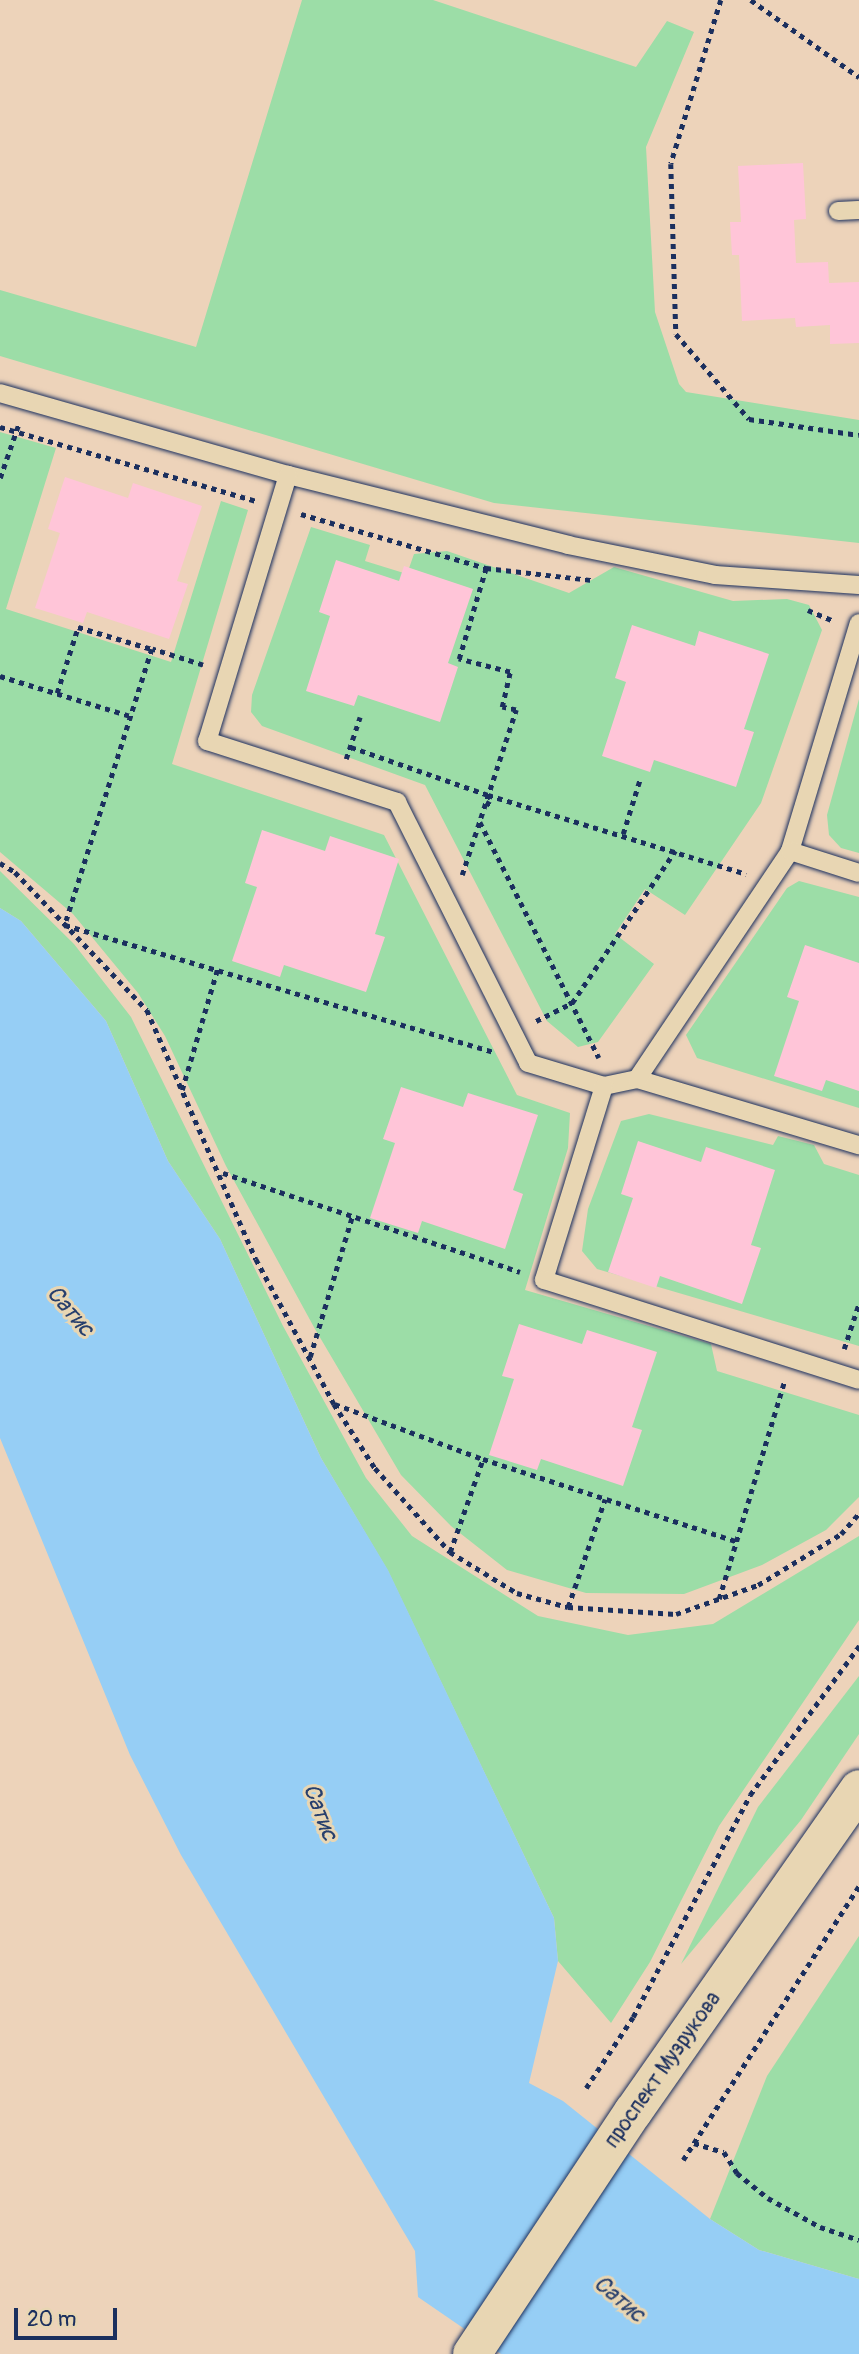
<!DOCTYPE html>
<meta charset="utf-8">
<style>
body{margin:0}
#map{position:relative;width:859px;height:2354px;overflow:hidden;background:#edd3ba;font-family:Pangolin,sans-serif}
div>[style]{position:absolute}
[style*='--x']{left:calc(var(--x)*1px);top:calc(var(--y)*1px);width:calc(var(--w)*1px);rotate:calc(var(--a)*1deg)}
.green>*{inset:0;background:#9cdda7}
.water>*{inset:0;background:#96cef5}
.building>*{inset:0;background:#ffc5d8}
.path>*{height:4.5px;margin-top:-2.25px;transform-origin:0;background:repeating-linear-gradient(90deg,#1b2f5e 0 5px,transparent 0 10px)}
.roads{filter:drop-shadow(0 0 2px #1b2f5e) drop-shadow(0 0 2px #1b2f5e)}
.service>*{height:18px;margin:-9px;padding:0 9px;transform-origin:9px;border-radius:9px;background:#e8d6b3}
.secondary>*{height:38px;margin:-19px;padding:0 19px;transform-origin:19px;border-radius:19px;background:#e8d6b3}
span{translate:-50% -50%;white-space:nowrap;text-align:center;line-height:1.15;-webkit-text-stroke:6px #e8d6b3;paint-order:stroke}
.street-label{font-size:21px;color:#1b2f5e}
.water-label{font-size:23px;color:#273f6d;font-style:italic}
.scale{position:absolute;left:14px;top:2308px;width:103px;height:32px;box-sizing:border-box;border:4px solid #1b2f5e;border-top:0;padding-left:9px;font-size:21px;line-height:24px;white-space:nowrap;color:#1b2f5e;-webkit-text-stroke:5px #e8d6b3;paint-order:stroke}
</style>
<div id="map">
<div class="green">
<div style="clip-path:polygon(302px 0,433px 0,636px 67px,667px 21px,694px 32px,646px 147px,655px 312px,679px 384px,686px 392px,859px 420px,859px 543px,494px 503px,0 356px,0 290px,196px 347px)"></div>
<div style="clip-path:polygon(0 432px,56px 448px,6px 609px,171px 662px,221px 501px,248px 510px,172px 764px,384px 835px,517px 1095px,570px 1113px,568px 1148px,525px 1290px,711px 1344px,717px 1371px,859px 1415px,859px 1497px,826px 1530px,762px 1565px,684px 1594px,586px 1593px,507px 1570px,451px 1526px,401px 1475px,315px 1329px,226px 1166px,165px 1036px,138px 993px,73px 914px,0 852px)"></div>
<div style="clip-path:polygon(311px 527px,370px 545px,365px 561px,407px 574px,414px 554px,447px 551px,569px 593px,614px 567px,733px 601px,787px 599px,809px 605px,822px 630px,761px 803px,685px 915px,645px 889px,615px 934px,654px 964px,598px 1042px,578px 1047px,547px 1021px,425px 785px,262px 726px,251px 712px,252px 695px)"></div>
<div style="clip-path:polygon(859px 699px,859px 853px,841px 848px,829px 835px,827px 815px)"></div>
<div style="clip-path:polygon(0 871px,74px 944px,131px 1017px,283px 1326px,366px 1478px,412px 1536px,538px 1616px,628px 1635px,713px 1624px,859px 1536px,859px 1620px,719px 1826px,650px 1962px,611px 2023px,558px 1961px,554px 1918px,388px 1571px,321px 1458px,220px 1239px,168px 1161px,106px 1021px,21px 921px,0 908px)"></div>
<div style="clip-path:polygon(799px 881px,859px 897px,859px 1108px,697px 1058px,686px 1035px,787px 888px)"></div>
<div style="clip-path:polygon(649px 1114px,773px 1145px,778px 1136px,814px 1145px,824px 1164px,859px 1175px,859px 1346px,597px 1269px,582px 1251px,588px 1209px,621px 1121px)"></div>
<div style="clip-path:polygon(859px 1676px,859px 1734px,801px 1820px,681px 1964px,758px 1807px)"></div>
<div style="clip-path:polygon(859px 1936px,859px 2279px,759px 2250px,710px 2219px,767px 2076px)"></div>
</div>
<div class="water">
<div style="clip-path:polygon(0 908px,21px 921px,106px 1021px,168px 1161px,220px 1239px,321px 1458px,388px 1570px,554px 1918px,558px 1961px,529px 2083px,563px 2101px,710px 2219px,759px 2250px,859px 2279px,859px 2354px,501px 2354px,418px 2297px,415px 2251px,181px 1855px,130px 1755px,0 1438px)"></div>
</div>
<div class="building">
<div style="clip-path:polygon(803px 163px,806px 219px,794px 220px,796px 263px,828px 262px,829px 283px,859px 282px,859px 343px,830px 344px,830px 325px,796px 327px,795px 318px,742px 321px,739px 255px,732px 255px,730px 222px,741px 222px,738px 166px)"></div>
<div style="clip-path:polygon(65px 477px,128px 498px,133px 483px,202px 506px,177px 581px,188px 584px,169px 639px,87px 612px,83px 623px,35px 608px,60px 533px,48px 529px)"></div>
<div style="clip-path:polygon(336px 560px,399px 581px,404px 566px,473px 589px,448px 663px,458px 667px,440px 722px,358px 695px,354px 706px,306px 691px,330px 616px,319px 612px)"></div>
<div style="clip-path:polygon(632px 625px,695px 646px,699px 631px,769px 654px,744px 729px,754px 732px,736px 787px,654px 760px,650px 772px,602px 756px,626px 682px,615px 678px)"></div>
<div style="clip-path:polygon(262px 830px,325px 851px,330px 836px,399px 859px,375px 934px,385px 937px,366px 992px,284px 965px,280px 977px,232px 961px,257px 887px,245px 883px)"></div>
<div style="clip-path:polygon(805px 945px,859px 963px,859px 1091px,826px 1080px,822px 1091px,774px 1076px,799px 1001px,787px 997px)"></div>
<div style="clip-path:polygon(401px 1087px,463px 1107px,468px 1093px,538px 1115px,513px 1190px,523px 1194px,505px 1249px,422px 1221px,418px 1233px,370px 1218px,395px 1143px,383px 1139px)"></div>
<div style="clip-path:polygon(638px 1141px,701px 1162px,706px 1147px,775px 1170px,751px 1245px,761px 1248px,742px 1304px,660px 1276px,656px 1288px,608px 1272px,633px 1198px,621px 1194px)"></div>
<div style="clip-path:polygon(519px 1324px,582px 1344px,587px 1330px,657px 1352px,632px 1427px,642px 1430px,623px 1486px,541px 1459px,537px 1470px,489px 1455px,514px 1379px,502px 1376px)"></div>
</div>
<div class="path">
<div style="--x:721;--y:0;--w:171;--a:107"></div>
<div style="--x:671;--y:164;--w:170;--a:88.3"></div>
<div style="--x:676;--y:334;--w:112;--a:49.3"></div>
<div style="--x:749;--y:419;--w:111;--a:8.3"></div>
<div style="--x:751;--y:0;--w:133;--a:35.5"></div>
<div style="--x:0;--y:427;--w:266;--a:16.1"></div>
<div style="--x:0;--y:478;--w:58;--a:-70.9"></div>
<div style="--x:301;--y:514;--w:193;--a:16.3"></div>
<div style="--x:486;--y:568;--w:107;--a:6.5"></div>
<div style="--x:808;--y:610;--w:26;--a:23"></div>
<div style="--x:203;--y:665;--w:53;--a:-162.6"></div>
<div style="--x:152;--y:649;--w:289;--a:107.5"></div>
<div style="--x:65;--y:925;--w:446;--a:16.5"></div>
<div style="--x:0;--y:676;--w:136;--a:17.1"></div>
<div style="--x:57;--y:693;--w:69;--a:-72.3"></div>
<div style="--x:78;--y:627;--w:77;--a:16.6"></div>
<div style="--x:351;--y:747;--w:145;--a:19.3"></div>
<div style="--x:488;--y:795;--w:270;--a:17"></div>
<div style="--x:346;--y:759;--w:44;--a:-71.6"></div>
<div style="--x:486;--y:802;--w:8;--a:30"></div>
<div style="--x:480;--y:822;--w:264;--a:63.2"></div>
<div style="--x:623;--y:834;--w:58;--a:-72.8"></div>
<div style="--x:0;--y:863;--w:17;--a:31"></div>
<div style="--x:15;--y:872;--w:191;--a:46.3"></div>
<div style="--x:147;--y:1010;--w:272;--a:66.4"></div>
<div style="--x:256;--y:1259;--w:165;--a:61.7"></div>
<div style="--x:334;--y:1404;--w:76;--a:57.4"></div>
<div style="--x:375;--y:1468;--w:113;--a:48.2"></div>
<div style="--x:450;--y:1552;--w:79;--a:31.5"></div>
<div style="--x:517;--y:1593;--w:53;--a:15.4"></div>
<div style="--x:568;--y:1607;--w:108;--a:3.7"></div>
<div style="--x:676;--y:1614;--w:87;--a:-19.5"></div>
<div style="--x:758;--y:1585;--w:97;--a:-31.6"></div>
<div style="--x:841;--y:1534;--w:28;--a:-49"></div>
<div style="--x:462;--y:875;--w:174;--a:-71.9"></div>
<div style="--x:516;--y:710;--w:14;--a:-168"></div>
<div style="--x:502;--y:707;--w:36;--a:-77"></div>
<div style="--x:510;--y:672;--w:53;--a:-165.7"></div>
<div style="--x:459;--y:659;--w:95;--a:-73.5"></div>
<div style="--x:536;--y:1021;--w:40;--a:-26.6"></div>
<div style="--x:572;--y:1003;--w:184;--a:-55.9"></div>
<div style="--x:182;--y:1090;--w:128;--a:-73.7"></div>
<div style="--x:223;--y:1173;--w:313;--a:18.4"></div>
<div style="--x:844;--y:1349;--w:48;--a:-71.9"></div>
<div style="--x:310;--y:1357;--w:146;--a:-73.3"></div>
<div style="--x:335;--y:1404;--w:158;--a:20.4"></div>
<div style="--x:483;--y:1459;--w:266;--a:18"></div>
<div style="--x:450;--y:1552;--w:99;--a:-70.5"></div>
<div style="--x:719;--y:1599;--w:226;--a:-73.3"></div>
<div style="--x:568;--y:1607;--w:114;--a:-71.1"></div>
<div style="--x:586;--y:2088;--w:85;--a:-56.5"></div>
<div style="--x:633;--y:2017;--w:251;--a:-62.2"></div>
<div style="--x:750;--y:1795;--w:185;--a:-53.8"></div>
<div style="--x:694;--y:2143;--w:31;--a:17"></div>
<div style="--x:724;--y:2152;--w:25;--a:58"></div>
<div style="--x:737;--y:2173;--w:40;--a:39"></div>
<div style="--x:768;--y:2198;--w:60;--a:29.1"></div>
<div style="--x:820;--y:2227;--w:41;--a:18.4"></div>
<div style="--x:683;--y:2160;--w:326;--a:-57.3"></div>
</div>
<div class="roads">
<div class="service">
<div style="--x:838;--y:211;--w:21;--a:-3"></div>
<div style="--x:0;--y:393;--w:299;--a:15.9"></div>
<div style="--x:288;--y:475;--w:289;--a:14"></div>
<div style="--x:568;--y:545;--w:150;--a:11.5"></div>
<div style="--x:715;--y:575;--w:144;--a:4"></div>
<div style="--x:288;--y:475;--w:278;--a:106.9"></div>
<div style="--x:207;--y:741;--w:200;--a:17.8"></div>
<div style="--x:397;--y:802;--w:292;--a:63.3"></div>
<div style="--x:528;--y:1063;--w:79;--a:16.8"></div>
<div style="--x:604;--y:1086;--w:34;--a:-12"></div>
<div style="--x:637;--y:1079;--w:232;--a:16.6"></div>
<div style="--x:790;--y:851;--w:238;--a:-73.2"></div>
<div style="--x:637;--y:1079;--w:275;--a:-56.1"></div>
<div style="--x:790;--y:851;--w:72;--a:17.7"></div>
<div style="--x:604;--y:1086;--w:203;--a:107.2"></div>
<div style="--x:544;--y:1280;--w:330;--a:17.6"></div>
</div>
<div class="secondary">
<div style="--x:472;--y:2354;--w:291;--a:-56.4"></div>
<div style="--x:633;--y:2112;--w:394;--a:-55"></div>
</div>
</div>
<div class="street-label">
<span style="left:663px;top:2070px;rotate:-55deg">проспект Музрукова</span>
</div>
<div class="water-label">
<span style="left:70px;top:1311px;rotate:49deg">Сатис</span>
<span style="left:320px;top:1812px;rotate:69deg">Сатис</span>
<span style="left:619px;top:2299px;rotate:40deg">Сатис</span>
</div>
<div class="scale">20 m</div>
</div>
